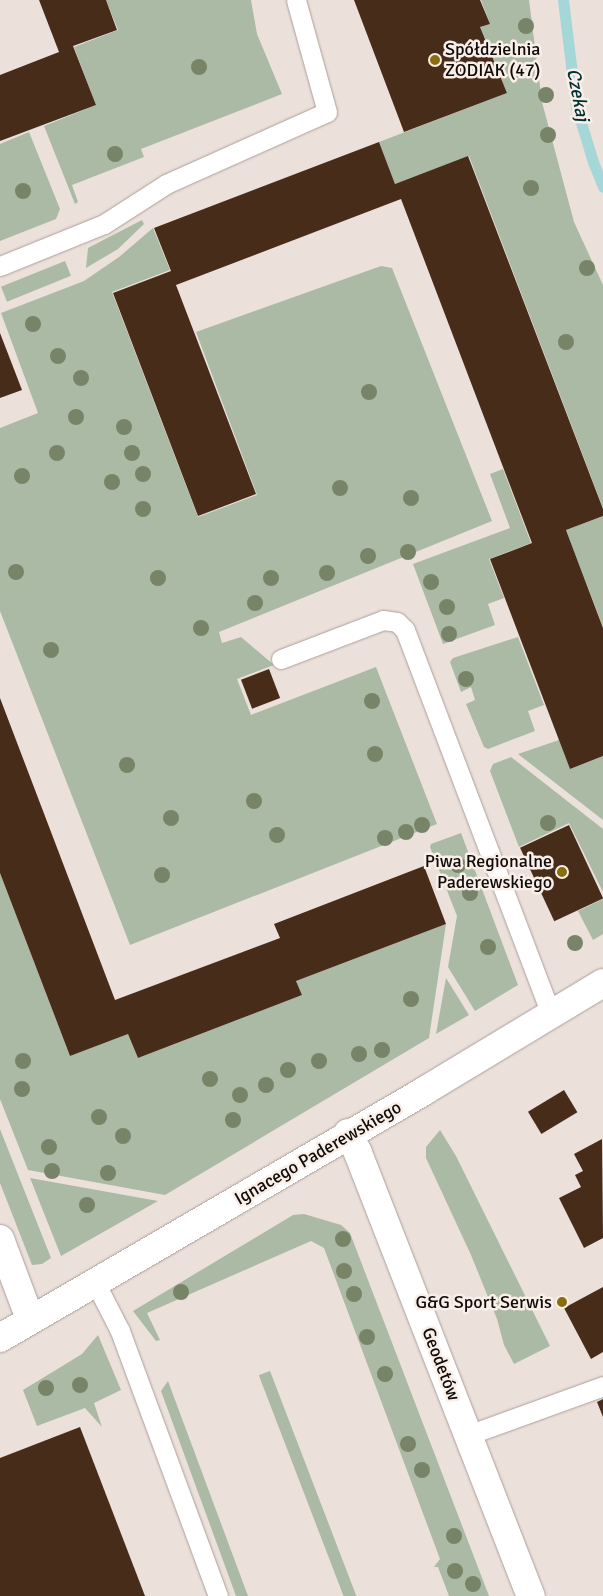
<!DOCTYPE html>
<meta charset="utf-8">
<style>
body{margin:0}
#map{position:relative;width:603px;height:1596px;overflow:hidden;background:#ece0db;font-family:Signika,sans-serif}
div>[style]{position:absolute}
[style*='--x']{left:calc(var(--x)*1px);top:calc(var(--y)*1px);width:calc(var(--w)*1px);rotate:calc(var(--a)*1deg)}
.green>*{inset:0;background:#abbaa5;transform-origin:0 0}
.stream>*{height:11px;margin:-5.5px;padding:0 5.5px;transform-origin:5.5px;border-radius:5.5px;background:#a5d7d8}
.building>*{inset:0;background:#482c1a;transform-origin:0 0}
.roads{filter:drop-shadow(0 0 1px #aa9f9a) drop-shadow(0 0 1px #aa9f9a)}
.lane>*{height:19px;margin:-9.5px;padding:0 9.5px;transform-origin:9.5px;border-radius:9.5px;background:#fff}
.street>*{height:28px;margin:-14px;padding:0 14px;transform-origin:14px;border-radius:14px;background:#fff}
.secondary>*{height:28px;margin:-14px;padding:0 14px;transform-origin:14px;border-radius:14px;background:#fff}
.trees>*{width:16px;height:16px;margin:-8px;border-radius:50%;background:#788468}
.dots>*{width:14px;height:14px;translate:-50% -50%;box-sizing:border-box;border:2px solid #f9eee8;border-radius:50%}
span{translate:-50% -50%;white-space:nowrap;text-align:center;line-height:1.15;-webkit-text-stroke:5px #f9eee8;paint-order:stroke}
.poi-label{font-size:18px;color:#0e0b09}
.left{translate:0 -50%;text-align:left}
.right{translate:-100% -50%;text-align:right}
.street-label{font-size:18px;color:#0e0b09}
.water-label{font-size:19px;color:#003133;font-style:italic}
</style>
<div id="map">
<div class="green">
<div style="clip-path:polygon(106px 0,251px 0,257px 34px,282px 94px,141px 149px,144px 157px,72px 185px,78px 202px,75px 204px,44px 126px,96px 105px,74px 47px,118px 30px)"></div>
<div style="clip-path:polygon(481px 0,529px 0,542px 102px,574px 222px,603px 285px,603px 508px,469px 156px,395px 184px,379px 142px,507px 93px,480px 27px,490px 24px)"></div>
<div style="clip-path:polygon(29px 132px,60px 209px,56px 219px,0 241px,0 144px)"></div>
<div style="clip-path:polygon(142px 220px,144px 224px,118px 249px,86px 268px,88px 248px)"></div>
<div style="clip-path:polygon(153px 228px,170px 270px,112px 292px,198px 517px,257px 495px,196px 332px,381px 266px,392px 268px,492px 521px,219px 632px,222px 643px,241px 637px,274px 665px,237px 679px,251px 715px,376px 667px,437px 824px,130px 945px,0 611px,0 428px,38px 413px,1px 313px,84px 281px,119px 257px)"></div>
<div style="left:65px;top:261px;width:16px;height:69px;rotate:68deg"></div>
<div style="clip-path:polygon(503px 469px,531px 543px,489px 559px,504px 598px,488px 604px,495px 625px,443px 644px,413px 564px,510px 528px,490px 474px)"></div>
<div style="clip-path:polygon(603px 516px,603px 627px,566px 530px)"></div>
<div style="clip-path:polygon(518px 637px,544px 705px,528px 711px,535px 731px,488px 749px,484px 747px,466px 704px,475px 700px,471px 687px,461px 692px,450px 662px,453px 658px)"></div>
<div style="clip-path:polygon(559px 740px,570px 769px,603px 756px,603px 820px,518px 754px)"></div>
<div style="clip-path:polygon(511px 757px,603px 829px,603px 892px,569px 823px,519px 847px,490px 771px,493px 764px)"></div>
<div style="clip-path:polygon(461px 833px,518px 985px,475px 1011px,448px 967px,457px 916px,430px 847px,431px 844px)"></div>
<div style="clip-path:polygon(0 873px,70px 1056px,128px 1034px,138px 1058px,302px 995px,296px 981px,446px 924px,429px 1038px,165px 1195px,28px 1170px,0 1099px)"></div>
<div style="clip-path:polygon(603px 899px,603px 934px,593px 940px,578px 911px)"></div>
<div style="clip-path:polygon(446px 978px,469px 1015px,436px 1034px)"></div>
<div style="clip-path:polygon(0 1129px,51px 1258px,42px 1264px,32px 1265px,0 1183px)"></div>
<div style="clip-path:polygon(440px 1130px,456px 1156px,550px 1346px,514px 1364px,504px 1345px,497px 1319px,471px 1255px,426px 1158px,426px 1147px)"></div>
<div style="clip-path:polygon(30px 1178px,158px 1201px,61px 1256px)"></div>
<div style="clip-path:polygon(304px 1214px,341px 1225px,350px 1233px,489px 1596px,449px 1596px,438px 1567px,434px 1567px,440px 1559px,324px 1248px,311px 1241px,147px 1313px,160px 1340px,156px 1341px,133px 1311px,293px 1215px)"></div>
<div style="clip-path:polygon(98px 1335px,121px 1390px,94px 1403px,102px 1427px,85px 1408px,37px 1426px,23px 1390px,82px 1354px)"></div>
<div style="left:270px;top:1371px;width:241px;height:12px;rotate:69deg"></div>
<div style="clip-path:polygon(168px 1381px,248px 1596px,236px 1596px,161px 1391px)"></div>
</div>
<div class="stream">
<div style="--x:563;--y:0;--w:107;--a:83"></div>
<div style="--x:576;--y:106;--w:59;--a:73.1"></div>
<div style="--x:593;--y:162;--w:27;--a:68"></div>
</div>
<div class="building">
<div style="clip-path:polygon(39px 0,106px 0,117px 30px,73px 46px,96px 105px,0 141px,0 75px,59px 52px)"></div>
<div style="clip-path:polygon(354px 0,480px 0,490px 24px,480px 27px,507px 93px,404px 132px)"></div>
<div style="clip-path:polygon(379px 142px,395px 184px,468px 156px,603px 509px,603px 516px,566px 530px,603px 628px,603px 756px,570px 769px,490px 559px,532px 543px,401px 199px,176px 285px,256px 494px,198px 516px,113px 293px,171px 271px,154px 228px)"></div>
<div style="clip-path:polygon(0 333px,22px 390px,0 398px)"></div>
<div style="left:269px;top:669px;width:31px;height:30px;rotate:69deg"></div>
<div style="clip-path:polygon(0 698px,115px 1000px,280px 938px,274px 924px,424px 866px,446px 924px,296px 981px,302px 995px,138px 1058px,128px 1034px,70px 1056px,0 873px)"></div>
<div style="left:569px;top:825px;width:81px;height:54px;rotate:65deg"></div>
<div style="left:564px;top:1090px;width:26px;height:42px;rotate:59deg"></div>
<div style="clip-path:polygon(602px 1139px,603px 1238px,584px 1248px,559px 1198px,581px 1187px,575px 1175px,583px 1171px,574px 1154px)"></div>
<div style="clip-path:polygon(603px 1287px,603px 1352px,591px 1359px,564px 1308px)"></div>
<div style="clip-path:polygon(603px 1399px,603px 1417px,597px 1402px)"></div>
<div style="clip-path:polygon(80px 1427px,145px 1596px,0 1596px,0 1458px)"></div>
</div>
<div class="roads">
<div class="lane">
<div style="--x:0;--y:266;--w:112;--a:-22"></div>
<div style="--x:104;--y:224;--w:74;--a:-32.8"></div>
<div style="--x:166;--y:184;--w:176;--a:-24.1"></div>
<div style="--x:327;--y:112;--w:116;--a:-105.5"></div>
<div style="--x:281;--y:659;--w:109;--a:-20.9"></div>
<div style="--x:383;--y:620;--w:14;--a:8"></div>
<div style="--x:397;--y:622;--w:11;--a:45"></div>
<div style="--x:405;--y:630;--w:411;--a:69.2"></div>
<div style="--x:96;--y:1284;--w:53;--a:62.9"></div>
<div style="--x:120;--y:1331;--w:283;--a:69.7"></div>
<div style="--x:468;--y:1435;--w:144;--a:-19.9"></div>
</div>
<div class="street">
<div style="--x:348;--y:1133;--w:22;--a:63"></div>
<div style="--x:358;--y:1153;--w:476;--a:68.7"></div>
<div style="--x:0;--y:1239;--w:85;--a:69.4"></div>
</div>
<div class="secondary">
<div style="--x:0;--y:1338;--w:491;--a:-30.2"></div>
<div style="--x:424;--y:1091;--w:209;--a:-31.1"></div>
</div>
</div>
<div class="trees">
<div style="left:526px;top:26px"></div>
<div style="left:199px;top:67px"></div>
<div style="left:546px;top:95px"></div>
<div style="left:548px;top:135px"></div>
<div style="left:115px;top:154px"></div>
<div style="left:531px;top:188px"></div>
<div style="left:23px;top:191px"></div>
<div style="left:587px;top:268px"></div>
<div style="left:33px;top:324px"></div>
<div style="left:566px;top:342px"></div>
<div style="left:58px;top:356px"></div>
<div style="left:81px;top:378px"></div>
<div style="left:369px;top:392px"></div>
<div style="left:76px;top:417px"></div>
<div style="left:124px;top:427px"></div>
<div style="left:57px;top:453px"></div>
<div style="left:132px;top:453px"></div>
<div style="left:143px;top:474px"></div>
<div style="left:22px;top:476px"></div>
<div style="left:112px;top:482px"></div>
<div style="left:340px;top:488px"></div>
<div style="left:411px;top:498px"></div>
<div style="left:143px;top:509px"></div>
<div style="left:408px;top:552px"></div>
<div style="left:368px;top:556px"></div>
<div style="left:16px;top:572px"></div>
<div style="left:327px;top:573px"></div>
<div style="left:158px;top:578px"></div>
<div style="left:271px;top:578px"></div>
<div style="left:431px;top:582px"></div>
<div style="left:255px;top:603px"></div>
<div style="left:447px;top:607px"></div>
<div style="left:201px;top:628px"></div>
<div style="left:449px;top:634px"></div>
<div style="left:51px;top:650px"></div>
<div style="left:466px;top:679px"></div>
<div style="left:372px;top:701px"></div>
<div style="left:375px;top:754px"></div>
<div style="left:127px;top:765px"></div>
<div style="left:254px;top:801px"></div>
<div style="left:171px;top:818px"></div>
<div style="left:548px;top:823px"></div>
<div style="left:422px;top:825px"></div>
<div style="left:406px;top:832px"></div>
<div style="left:277px;top:835px"></div>
<div style="left:385px;top:838px"></div>
<div style="left:458px;top:865px"></div>
<div style="left:162px;top:875px"></div>
<div style="left:470px;top:893px"></div>
<div style="left:575px;top:943px"></div>
<div style="left:488px;top:947px"></div>
<div style="left:411px;top:999px"></div>
<div style="left:382px;top:1050px"></div>
<div style="left:359px;top:1054px"></div>
<div style="left:23px;top:1061px"></div>
<div style="left:319px;top:1061px"></div>
<div style="left:288px;top:1070px"></div>
<div style="left:210px;top:1079px"></div>
<div style="left:266px;top:1085px"></div>
<div style="left:22px;top:1089px"></div>
<div style="left:240px;top:1095px"></div>
<div style="left:99px;top:1117px"></div>
<div style="left:233px;top:1120px"></div>
<div style="left:123px;top:1136px"></div>
<div style="left:49px;top:1147px"></div>
<div style="left:52px;top:1171px"></div>
<div style="left:108px;top:1173px"></div>
<div style="left:87px;top:1205px"></div>
<div style="left:343px;top:1239px"></div>
<div style="left:344px;top:1271px"></div>
<div style="left:181px;top:1292px"></div>
<div style="left:354px;top:1294px"></div>
<div style="left:367px;top:1337px"></div>
<div style="left:385px;top:1374px"></div>
<div style="left:80px;top:1385px"></div>
<div style="left:46px;top:1388px"></div>
<div style="left:408px;top:1444px"></div>
<div style="left:422px;top:1470px"></div>
<div style="left:454px;top:1536px"></div>
<div style="left:455px;top:1571px"></div>
<div style="left:473px;top:1584px"></div>
</div>
<div class="dots">
<div style="left:435px;top:60px;background:#886e0e"></div>
<div style="left:562px;top:872px;background:#886e0e"></div>
<div style="left:562px;top:1302px;background:#886e0e"></div>
</div>
<div class="poi-label">
<span class="left" style="left:445px;top:60px">Spółdzielnia<br>ZODIAK (47)</span>
<span class="right" style="left:552px;top:872px">Piwa Regionalne<br>Paderewskiego</span>
<span class="right" style="left:552px;top:1302px">G&amp;G Sport Serwis</span>
</div>
<div class="street-label">
<span style="left:318px;top:1153px;rotate:-30deg">Ignacego Paderewskiego</span>
<span style="left:441px;top:1364px;rotate:69deg">Geodetów</span>
</div>
<div class="water-label">
<span style="left:577px;top:95px;rotate:79deg">Czekaj</span>
</div>
</div>
